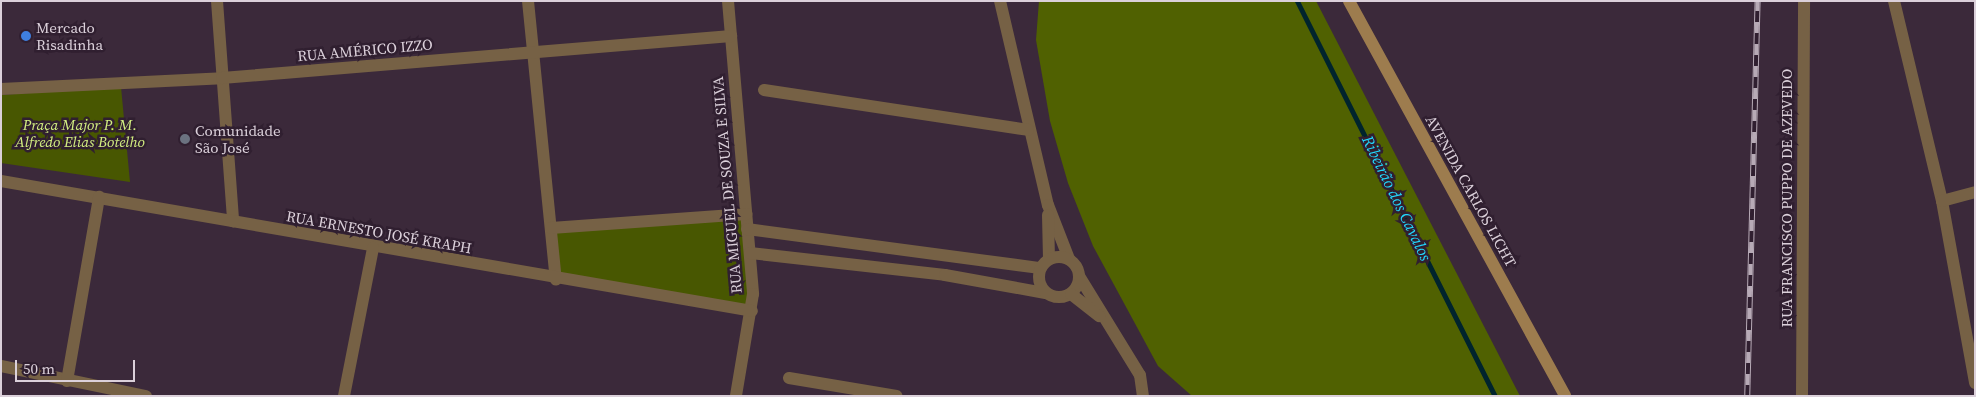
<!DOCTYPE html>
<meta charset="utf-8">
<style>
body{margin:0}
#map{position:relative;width:1976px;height:397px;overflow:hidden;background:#3b293a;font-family:"Source Serif 4",serif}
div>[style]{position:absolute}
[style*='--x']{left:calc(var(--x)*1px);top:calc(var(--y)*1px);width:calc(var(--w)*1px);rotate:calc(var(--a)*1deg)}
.green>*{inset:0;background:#485701}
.forest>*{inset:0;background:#506101}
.stream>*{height:5px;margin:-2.5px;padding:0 2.5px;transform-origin:2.5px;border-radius:2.5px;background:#00242d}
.street>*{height:12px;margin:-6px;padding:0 6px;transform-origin:6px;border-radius:6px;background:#766145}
.street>.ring{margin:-6px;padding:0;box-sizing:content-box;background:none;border:12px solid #766145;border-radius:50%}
.secondary>*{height:12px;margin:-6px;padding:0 6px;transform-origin:6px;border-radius:6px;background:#9d7c4e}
.rail>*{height:5.5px;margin-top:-2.75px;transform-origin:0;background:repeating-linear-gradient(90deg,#301f30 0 11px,#b7aab6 0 22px);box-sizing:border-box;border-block:1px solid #b7aab6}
.dots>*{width:14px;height:14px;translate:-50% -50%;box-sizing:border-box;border:2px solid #301f30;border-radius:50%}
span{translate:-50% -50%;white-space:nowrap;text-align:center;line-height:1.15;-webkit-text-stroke:5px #301f30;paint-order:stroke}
.poi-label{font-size:15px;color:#dbd0da}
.left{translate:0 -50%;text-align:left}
.street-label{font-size:15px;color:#dbd0da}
.park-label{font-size:15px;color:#d3ef81;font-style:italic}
.water-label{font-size:16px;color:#22d7fc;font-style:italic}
.frame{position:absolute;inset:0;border:2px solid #dbd0da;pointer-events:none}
.scale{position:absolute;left:15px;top:360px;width:120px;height:22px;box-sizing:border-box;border:2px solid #dbd0da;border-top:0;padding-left:6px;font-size:15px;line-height:18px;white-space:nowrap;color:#dbd0da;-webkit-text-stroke:4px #301f30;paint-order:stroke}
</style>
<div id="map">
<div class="green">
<div style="clip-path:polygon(121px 87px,130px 182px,1px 163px,1px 95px)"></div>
<div style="clip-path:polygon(746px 214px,752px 311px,556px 280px,551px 228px)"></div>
</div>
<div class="forest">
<div style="clip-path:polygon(1039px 1px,1316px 1px,1520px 396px,1192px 396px,1158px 366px,1093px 246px,1068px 183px,1050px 121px,1036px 40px)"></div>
</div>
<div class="stream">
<div style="--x:1297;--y:1;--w:442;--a:63.4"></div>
</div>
<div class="street">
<div style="--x:217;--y:1;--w:221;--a:85.8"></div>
<div style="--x:528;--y:1;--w:280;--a:84.3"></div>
<div style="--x:728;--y:1;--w:294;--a:85.1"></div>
<div style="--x:753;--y:294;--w:103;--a:99.5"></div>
<div style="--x:1000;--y:1;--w:210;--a:76.8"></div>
<div style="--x:1048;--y:205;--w:58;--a:68.7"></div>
<div style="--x:1894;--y:1;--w:206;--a:76.5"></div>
<div style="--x:1942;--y:201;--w:185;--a:79.7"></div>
<div style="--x:1;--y:89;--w:221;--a:-2.8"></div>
<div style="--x:222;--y:78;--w:511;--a:-4.72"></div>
<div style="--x:764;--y:90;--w:267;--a:8.6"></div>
<div style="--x:1;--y:181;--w:762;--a:9.82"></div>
<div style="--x:1942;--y:201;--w:34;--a:-15"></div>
<div style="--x:1048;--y:215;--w:44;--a:88.7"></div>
<div style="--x:551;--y:228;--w:196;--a:-4.1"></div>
<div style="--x:747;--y:229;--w:296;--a:7.6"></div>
<div style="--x:750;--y:253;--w:196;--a:6.4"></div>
<div style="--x:945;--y:275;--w:102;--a:10.2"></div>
<div class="ring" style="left:1039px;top:257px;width:28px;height:28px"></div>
<div style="--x:1079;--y:276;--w:116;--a:58.4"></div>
<div style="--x:1140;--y:375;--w:21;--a:82"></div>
<div style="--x:1071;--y:294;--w:36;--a:38"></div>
<div style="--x:1;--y:366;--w:148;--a:11.7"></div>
<div style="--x:789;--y:378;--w:109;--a:9.5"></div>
<div style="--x:67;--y:381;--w:187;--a:-80.1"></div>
<div style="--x:344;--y:396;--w:151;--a:-78.9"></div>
<div style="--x:1802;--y:396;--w:395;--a:-89.7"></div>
</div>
<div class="secondary">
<div style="--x:1349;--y:1;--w:450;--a:61.3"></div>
</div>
<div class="rail">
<div style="--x:1747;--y:396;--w:395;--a:-88.5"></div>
</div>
<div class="dots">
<div style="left:26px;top:36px;background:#3f7fe0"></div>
<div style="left:185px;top:139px;background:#6b7280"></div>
</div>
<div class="poi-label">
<span class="left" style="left:36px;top:36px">Mercado<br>Risadinha</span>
<span class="left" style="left:195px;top:139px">Comunidade<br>São José</span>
</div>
<div class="street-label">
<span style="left:365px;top:50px;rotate:-5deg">RUA AMÉRICO IZZO</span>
<span style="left:727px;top:185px;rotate:-95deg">RUA MIGUEL DE SOUZA E SILVA</span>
<span style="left:1471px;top:191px;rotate:61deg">AVENIDA CARLOS LICHT</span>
<span style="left:1787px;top:198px;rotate:-90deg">RUA FRANCISCO PUPPO DE AZEVEDO</span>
<span style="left:379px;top:232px;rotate:10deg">RUA ERNESTO JOSÉ KRAPH</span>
</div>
<div class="park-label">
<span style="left:80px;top:133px">Praça Major P. M.<br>Alfredo Elias Botelho</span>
</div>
<div class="water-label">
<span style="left:1397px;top:198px;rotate:64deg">Ribeirão dos Cavalos</span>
</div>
<div class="frame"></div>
<div class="scale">50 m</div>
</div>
